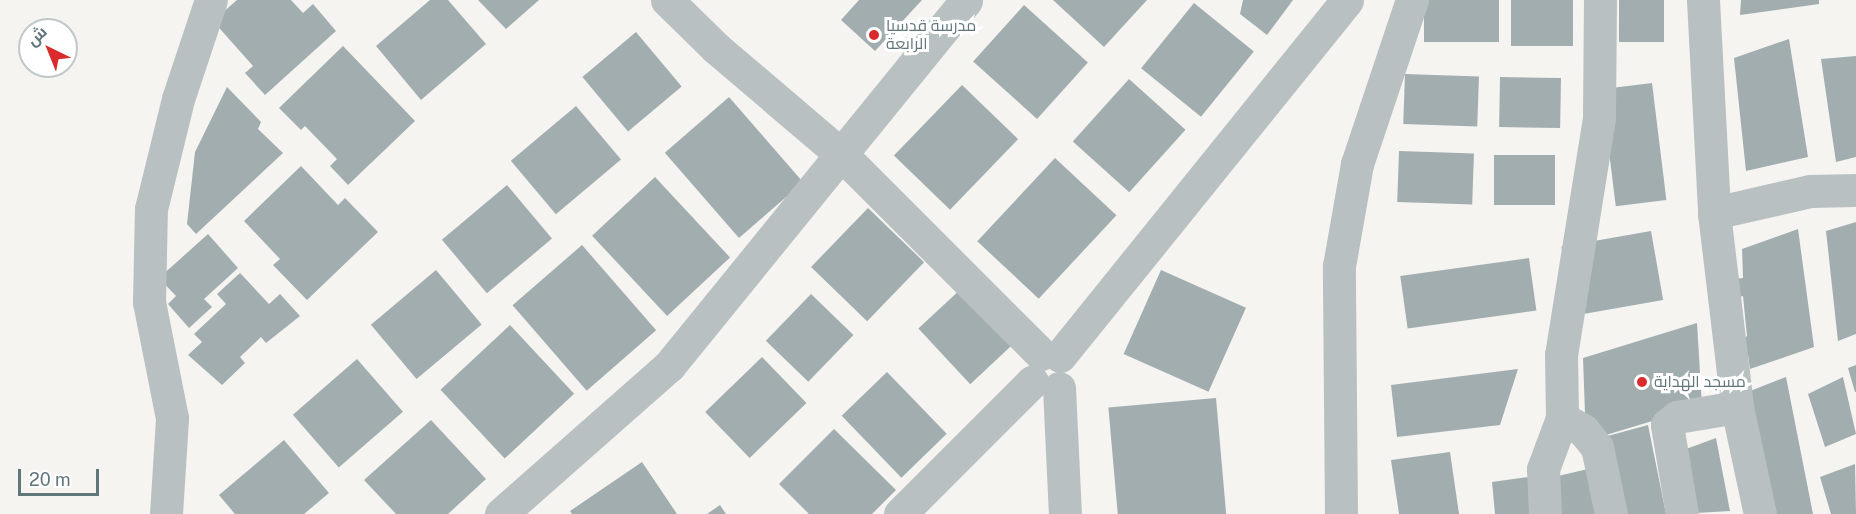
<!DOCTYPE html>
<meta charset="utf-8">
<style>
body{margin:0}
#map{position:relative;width:1856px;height:514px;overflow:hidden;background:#f5f4f1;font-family:"Public Sans",Cairo,sans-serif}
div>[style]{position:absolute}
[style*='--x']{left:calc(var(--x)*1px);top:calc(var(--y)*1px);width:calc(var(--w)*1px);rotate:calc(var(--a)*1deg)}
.building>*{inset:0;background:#a2adb0;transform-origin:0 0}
.minor>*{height:33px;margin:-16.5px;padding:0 16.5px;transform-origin:16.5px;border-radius:16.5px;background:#b9c0c1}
.dots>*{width:16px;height:16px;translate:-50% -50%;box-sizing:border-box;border:3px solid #fff;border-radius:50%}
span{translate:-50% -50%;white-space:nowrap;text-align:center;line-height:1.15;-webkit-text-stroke:6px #fff;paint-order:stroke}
.poi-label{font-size:16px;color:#61767b}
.left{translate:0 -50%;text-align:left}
.north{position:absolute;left:18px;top:18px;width:60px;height:60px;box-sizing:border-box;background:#fff;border:2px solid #c0c8ca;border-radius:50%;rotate:317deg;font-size:16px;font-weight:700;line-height:24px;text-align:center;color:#61767b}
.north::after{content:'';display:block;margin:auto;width:21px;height:27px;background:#da2b2c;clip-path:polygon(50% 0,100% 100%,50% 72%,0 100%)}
.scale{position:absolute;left:18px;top:469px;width:81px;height:27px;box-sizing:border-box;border:3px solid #61767b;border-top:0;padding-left:8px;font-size:18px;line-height:21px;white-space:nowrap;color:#61767b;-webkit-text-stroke:4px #fff;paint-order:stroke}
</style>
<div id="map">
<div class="building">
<div style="clip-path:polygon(237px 0,291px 0,303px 13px,313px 4px,336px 31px,265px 95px,245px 73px,253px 66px,213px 21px)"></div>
<div style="clip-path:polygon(430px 0,448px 0,486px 44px,421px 100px,376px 46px)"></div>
<div style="clip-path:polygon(478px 0,539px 0,506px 29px)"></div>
<div style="clip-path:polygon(859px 0,922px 0,875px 51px,841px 20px)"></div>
<div style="clip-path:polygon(1053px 0,1147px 0,1104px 47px)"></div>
<div style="clip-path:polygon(1243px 0,1293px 0,1267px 35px,1240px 14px)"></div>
<div style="left:1424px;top:0;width:75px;height:42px"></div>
<div style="left:1511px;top:0;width:62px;height:46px"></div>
<div style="left:1619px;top:0;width:45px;height:42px"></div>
<div style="clip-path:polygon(1741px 0,1819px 0,1819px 4px,1740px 15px)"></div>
<div style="left:1194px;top:3px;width:77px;height:84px;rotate:39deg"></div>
<div style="left:1024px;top:5px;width:86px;height:76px;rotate:42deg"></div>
<div style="left:636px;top:32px;width:71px;height:70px;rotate:50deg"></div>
<div style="clip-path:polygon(1789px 39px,1808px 157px,1746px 171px,1734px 58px)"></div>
<div style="clip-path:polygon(343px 46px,415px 121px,348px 185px,330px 166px,337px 159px,305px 126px,301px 130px,279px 108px)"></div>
<div style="clip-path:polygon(1856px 56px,1856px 157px,1836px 162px,1821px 59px)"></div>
<div style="left:1405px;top:74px;width:74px;height:50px;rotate:2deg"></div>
<div style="left:1500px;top:77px;width:61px;height:50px;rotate:1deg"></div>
<div style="left:1129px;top:79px;width:76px;height:84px;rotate:42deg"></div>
<div style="left:1652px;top:83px;width:118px;height:51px;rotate:83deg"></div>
<div style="left:962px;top:85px;width:78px;height:98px;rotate:44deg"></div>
<div style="clip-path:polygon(227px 87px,261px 122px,258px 129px,283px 153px,196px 234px,187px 224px,195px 152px)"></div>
<div style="left:729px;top:97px;width:113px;height:85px;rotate:49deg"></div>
<div style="left:576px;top:106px;width:70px;height:85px;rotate:50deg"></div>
<div style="left:1399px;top:151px;width:75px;height:51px;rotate:2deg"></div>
<div style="left:1494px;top:155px;width:61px;height:50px"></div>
<div style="left:1055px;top:158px;width:84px;height:114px;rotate:43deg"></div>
<div style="clip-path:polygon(301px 166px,338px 205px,345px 198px,378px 232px,307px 300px,273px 265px,280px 259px,244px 221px)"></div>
<div style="left:655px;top:177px;width:110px;height:86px;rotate:47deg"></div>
<div style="left:507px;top:185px;width:70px;height:85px;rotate:50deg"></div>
<div style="left:868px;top:208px;width:78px;height:82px;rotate:44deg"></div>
<div style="clip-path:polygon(1856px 222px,1856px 334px,1838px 341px,1826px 231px)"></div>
<div style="clip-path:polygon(1798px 229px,1814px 347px,1750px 369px,1748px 355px,1742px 356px,1742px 340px,1747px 336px,1743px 296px,1736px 298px,1735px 279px,1743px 278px,1742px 249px)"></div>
<div style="left:1651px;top:231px;width:70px;height:91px;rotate:80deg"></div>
<div style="clip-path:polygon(208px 234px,238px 268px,204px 299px,212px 307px,189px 328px,168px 304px,176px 296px,159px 278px)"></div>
<div style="left:582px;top:245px;width:113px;height:92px;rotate:49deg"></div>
<div style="left:1529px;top:258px;width:53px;height:130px;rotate:82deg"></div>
<div style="left:436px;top:270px;width:71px;height:85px;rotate:50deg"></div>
<div style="left:1161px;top:270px;width:93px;height:92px;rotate:24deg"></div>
<div style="clip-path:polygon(240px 273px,269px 304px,280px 294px,300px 316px,266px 343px,261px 337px,240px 357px,245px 363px,222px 385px,188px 355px,202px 342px,194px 334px,226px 304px,217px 294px)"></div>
<div style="left:963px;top:287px;width:76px;height:61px;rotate:47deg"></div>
<div style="left:811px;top:294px;width:59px;height:65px;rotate:44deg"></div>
<div style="clip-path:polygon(1697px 323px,1702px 406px,1586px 441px,1583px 358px)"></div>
<div style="left:510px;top:325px;width:94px;height:95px;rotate:47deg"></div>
<div style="left:762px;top:357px;width:64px;height:79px;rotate:46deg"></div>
<div style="left:357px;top:359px;width:70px;height:85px;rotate:49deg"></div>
<div style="clip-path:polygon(1856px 365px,1856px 392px,1855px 392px,1848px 368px)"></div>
<div style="clip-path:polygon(1518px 369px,1500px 425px,1397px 437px,1391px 385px)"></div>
<div style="left:887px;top:372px;width:86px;height:63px;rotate:46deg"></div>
<div style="clip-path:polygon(1786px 377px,1813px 514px,1763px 514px,1745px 393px)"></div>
<div style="clip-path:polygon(1843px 377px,1856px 434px,1825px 447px,1808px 394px)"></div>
<div style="left:1216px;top:398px;width:117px;height:108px;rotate:85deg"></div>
<div style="clip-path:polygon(431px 420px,486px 479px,448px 514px,396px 514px,364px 480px)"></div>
<div style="clip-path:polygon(1648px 425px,1666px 514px,1618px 514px,1604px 437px)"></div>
<div style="clip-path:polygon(834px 429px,896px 490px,872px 514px,809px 514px,779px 484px)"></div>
<div style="clip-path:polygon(1716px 438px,1730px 511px,1679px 514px,1667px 456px)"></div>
<div style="clip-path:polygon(284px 440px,329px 493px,304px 514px,235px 514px,219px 495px)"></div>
<div style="clip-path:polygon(1450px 452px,1459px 514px,1399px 514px,1391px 460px)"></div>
<div style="clip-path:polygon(642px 462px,677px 514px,572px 514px,570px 511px)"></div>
<div style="clip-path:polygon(1855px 464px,1856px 514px,1831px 514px,1820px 477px)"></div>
<div style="clip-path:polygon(1588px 469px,1597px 514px,1552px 514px,1545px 479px)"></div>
<div style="clip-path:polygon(1536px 476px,1538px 514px,1495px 514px,1492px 482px)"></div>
<div style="clip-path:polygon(720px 505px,726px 514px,707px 514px)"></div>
</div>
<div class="minor">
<div style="--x:667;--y:0;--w:69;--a:44.4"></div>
<div style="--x:716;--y:48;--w:167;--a:40.4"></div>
<div style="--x:843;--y:156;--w:280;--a:45"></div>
<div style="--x:1600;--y:0;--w:118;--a:90.5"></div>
<div style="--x:1599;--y:118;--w:239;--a:99.1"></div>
<div style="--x:1561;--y:354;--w:64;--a:89.1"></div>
<div style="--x:1562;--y:418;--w:24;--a:30"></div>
<div style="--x:1583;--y:430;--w:22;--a:51"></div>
<div style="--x:1597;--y:447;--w:68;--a:78.2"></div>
<div style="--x:1703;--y:0;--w:213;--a:87"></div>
<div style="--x:1714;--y:213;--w:195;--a:83.2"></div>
<div style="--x:1737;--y:407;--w:109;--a:77.9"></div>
<div style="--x:1714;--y:213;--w:98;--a:-12.9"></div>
<div style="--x:1810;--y:191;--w:46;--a:-1.2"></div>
<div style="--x:1060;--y:356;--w:457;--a:-51.1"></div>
<div style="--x:1059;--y:388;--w:126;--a:87.3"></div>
<div style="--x:166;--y:514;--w:96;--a:-86.4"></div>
<div style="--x:172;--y:418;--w:118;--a:-101.2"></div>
<div style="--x:149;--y:302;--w:93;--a:-88.8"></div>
<div style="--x:151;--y:209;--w:113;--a:-76.2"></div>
<div style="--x:178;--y:99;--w:104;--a:-71.6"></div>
<div style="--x:501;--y:514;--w:224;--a:-41.4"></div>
<div style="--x:669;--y:366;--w:471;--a:-50.9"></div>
<div style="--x:900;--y:514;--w:187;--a:-45"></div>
<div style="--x:1341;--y:514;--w:248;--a:-90.5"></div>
<div style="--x:1339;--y:266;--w:104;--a:-80"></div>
<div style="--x:1357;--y:164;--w:173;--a:-71.5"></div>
<div style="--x:1545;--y:514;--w:45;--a:-92.5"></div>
<div style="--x:1543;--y:469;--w:54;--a:-69.6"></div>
<div style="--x:1682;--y:514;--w:90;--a:-99.6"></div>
<div style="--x:1667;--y:425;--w:13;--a:-39"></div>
<div style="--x:1677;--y:417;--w:61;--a:-9.5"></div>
</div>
<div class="dots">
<div style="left:874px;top:35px;background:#da2b2c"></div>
<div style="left:1642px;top:382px;background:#da2b2c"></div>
</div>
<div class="poi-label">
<span class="left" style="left:886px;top:35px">مدرسة قدسيا<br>الرابعة</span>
<span class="left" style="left:1654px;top:382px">مسجد الهداية</span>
</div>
<div class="north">ش</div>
<div class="scale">20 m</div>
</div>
